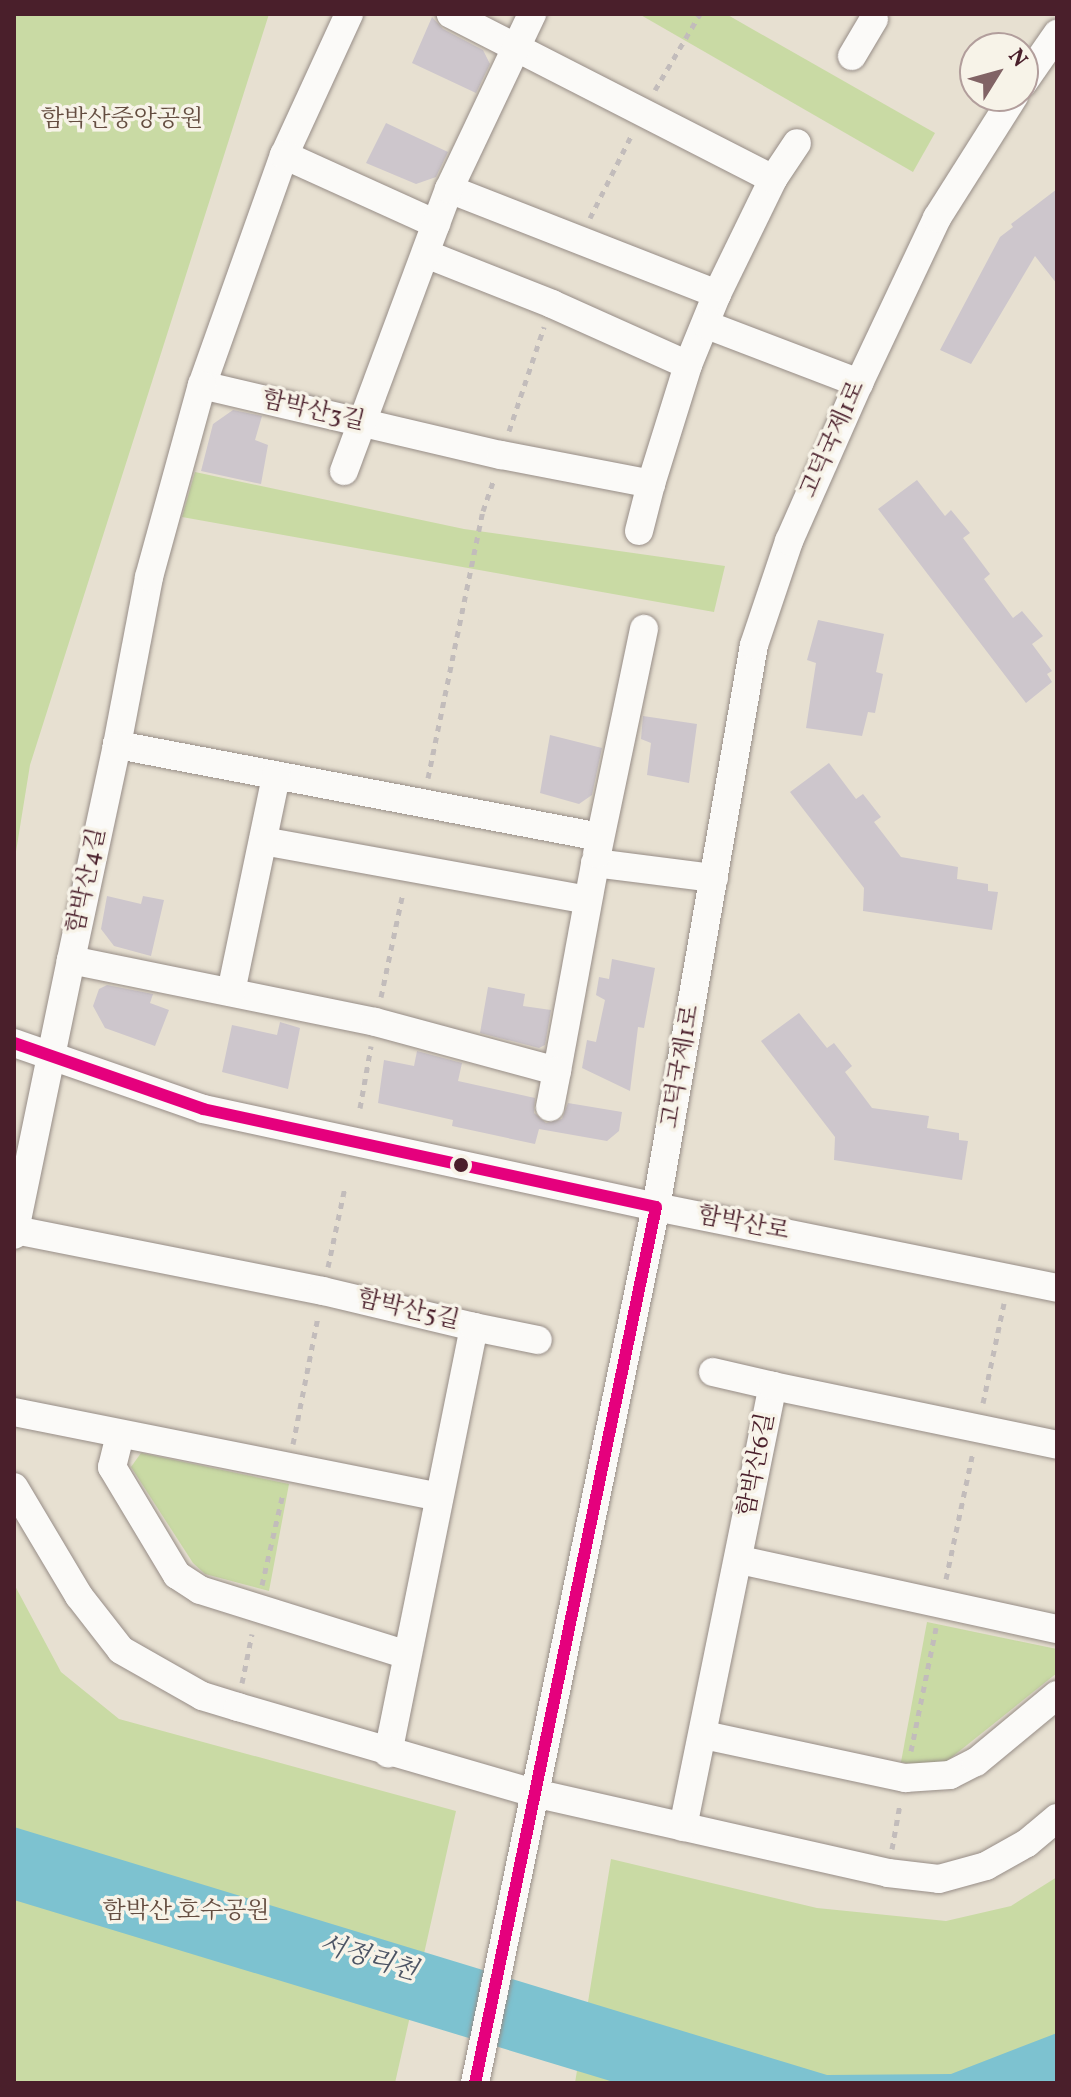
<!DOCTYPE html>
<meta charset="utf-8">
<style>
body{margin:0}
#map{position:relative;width:1071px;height:2097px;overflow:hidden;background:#e7e0d1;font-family:Vollkorn,"Noto Serif KR",serif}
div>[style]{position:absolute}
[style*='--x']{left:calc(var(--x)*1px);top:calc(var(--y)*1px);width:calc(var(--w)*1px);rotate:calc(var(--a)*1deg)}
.green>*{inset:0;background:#c9daa4}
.water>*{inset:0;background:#7dc2d0}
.building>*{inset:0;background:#cdc6cc}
.path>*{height:5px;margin-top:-2.5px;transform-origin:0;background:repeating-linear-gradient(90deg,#c2bcbb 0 6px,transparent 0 12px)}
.roads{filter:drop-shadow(0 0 2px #978d87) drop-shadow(0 0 2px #978d87)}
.minor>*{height:28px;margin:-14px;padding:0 14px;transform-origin:14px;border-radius:14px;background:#fbfaf8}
.bus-1>*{height:12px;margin:-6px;padding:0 6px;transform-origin:6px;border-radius:6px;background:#e5007d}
.dots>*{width:22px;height:22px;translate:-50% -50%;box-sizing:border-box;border:4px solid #f7f3e8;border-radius:50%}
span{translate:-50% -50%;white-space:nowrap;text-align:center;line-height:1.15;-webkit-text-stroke:7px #f7f3e8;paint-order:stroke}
.park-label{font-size:24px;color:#644d40}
.street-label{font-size:24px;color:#4a1f2b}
.water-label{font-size:26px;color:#4c5464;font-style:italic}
.frame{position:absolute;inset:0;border:16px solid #4a1f2b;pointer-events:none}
.north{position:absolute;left:959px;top:32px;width:80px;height:80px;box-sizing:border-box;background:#f7f3e8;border:2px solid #b29e9c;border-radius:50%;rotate:53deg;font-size:22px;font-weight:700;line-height:32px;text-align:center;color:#4a1f2b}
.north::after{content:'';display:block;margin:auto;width:28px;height:36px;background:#816365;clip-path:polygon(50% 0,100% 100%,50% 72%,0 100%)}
</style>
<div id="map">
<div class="green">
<div style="clip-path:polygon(14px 14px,269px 14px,30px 765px,14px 864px)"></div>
<div style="clip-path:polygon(639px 14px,726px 14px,935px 133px,913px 172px)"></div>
<div style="clip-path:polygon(195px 472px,464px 529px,725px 566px,714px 612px,182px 517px)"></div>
<div style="clip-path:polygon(141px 1453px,289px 1484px,269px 1591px,205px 1574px,193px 1563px,131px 1467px)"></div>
<div style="clip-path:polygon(14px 1584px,61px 1672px,119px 1719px,456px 1811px,395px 2083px,14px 2083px)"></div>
<div style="clip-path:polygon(927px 1622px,1057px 1649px,1057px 1673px,947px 1761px,925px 1766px,901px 1762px)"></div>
<div style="clip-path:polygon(611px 1859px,817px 1908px,946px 1921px,1011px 1906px,1057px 1877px,1057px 2083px,575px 2083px)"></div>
</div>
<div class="water">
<div style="clip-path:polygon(14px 1827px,827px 2075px,951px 2074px,1057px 2033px,1057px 2083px,617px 2083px,14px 1900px)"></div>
</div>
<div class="building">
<div style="clip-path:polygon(432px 17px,443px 29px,483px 50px,490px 64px,476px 93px,412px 63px)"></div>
<div style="clip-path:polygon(386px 123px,448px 152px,436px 177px,416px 184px,366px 163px)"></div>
<div style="clip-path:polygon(1057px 189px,1057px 284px,1035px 256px,971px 364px,940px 350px,1000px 237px,1013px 227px,1011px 224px)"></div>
<div style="clip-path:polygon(233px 410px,262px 416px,255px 440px,268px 445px,261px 484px,201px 471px,213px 424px)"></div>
<div style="clip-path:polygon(917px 480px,945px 516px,951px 510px,970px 533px,963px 538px,990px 574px,984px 579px,1013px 618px,1022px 611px,1043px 636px,1032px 644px,1052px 671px,1047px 674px,1052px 682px,1026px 703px,878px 509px)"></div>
<div style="clip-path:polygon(818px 620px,884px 634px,876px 672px,883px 674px,875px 713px,868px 712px,862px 736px,806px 728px,816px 663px,807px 660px)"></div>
<div style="clip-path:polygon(643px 716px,697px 724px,689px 783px,647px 775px,651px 743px,641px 739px)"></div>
<div style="clip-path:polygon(550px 735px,602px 748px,592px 795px,579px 804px,540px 793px)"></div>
<div style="clip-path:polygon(829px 763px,856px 799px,863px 794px,881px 817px,874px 822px,901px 857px,958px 867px,957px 879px,988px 884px,988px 891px,998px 892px,992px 930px,863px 911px,864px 888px,790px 792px)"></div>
<div style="clip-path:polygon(107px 896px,141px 904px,143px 896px,164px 900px,151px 956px,114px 946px,101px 929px)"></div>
<div style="clip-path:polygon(612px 959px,655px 968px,644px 1028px,638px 1027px,630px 1091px,582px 1068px,587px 1040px,596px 1042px,605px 1000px,596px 995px,599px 977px,609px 979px)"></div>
<div style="clip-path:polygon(107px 985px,153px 994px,150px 1003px,169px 1010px,155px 1046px,105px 1028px,93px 1006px,99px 989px)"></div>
<div style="clip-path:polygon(488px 987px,525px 994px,523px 1006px,551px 1010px,545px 1045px,539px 1048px,480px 1033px)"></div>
<div style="clip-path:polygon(799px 1013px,827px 1048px,834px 1043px,852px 1066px,845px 1072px,872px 1108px,929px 1116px,927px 1128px,959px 1133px,959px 1140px,968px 1141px,962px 1180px,834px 1160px,835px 1137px,761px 1041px)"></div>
<div style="clip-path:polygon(280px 1022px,300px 1028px,288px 1089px,222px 1072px,232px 1025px,277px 1035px)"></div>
<div style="clip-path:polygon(417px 1051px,462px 1063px,458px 1081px,535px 1098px,534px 1113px,546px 1123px,562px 1119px,568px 1103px,622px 1112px,619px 1131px,607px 1141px,539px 1129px,535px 1144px,452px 1126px,453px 1120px,378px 1103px,384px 1060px,414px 1066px)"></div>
</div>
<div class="path">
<div style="--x:655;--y:90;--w:88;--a:-59.4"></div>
<div style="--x:590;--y:218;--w:94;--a:-63.4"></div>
<div style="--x:509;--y:431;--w:110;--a:-71.4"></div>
<div style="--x:428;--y:778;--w:273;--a:-78.4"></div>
<div style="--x:483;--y:511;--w:34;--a:-71"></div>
<div style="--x:381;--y:997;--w:106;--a:-78.1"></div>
<div style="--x:360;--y:1108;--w:63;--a:-79.9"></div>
<div style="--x:328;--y:1267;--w:82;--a:-78"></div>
<div style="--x:983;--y:1403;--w:102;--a:-78.1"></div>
<div style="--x:293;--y:1444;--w:130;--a:-78.9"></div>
<div style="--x:946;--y:1579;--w:130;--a:-78"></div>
<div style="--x:262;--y:1585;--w:94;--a:-77.1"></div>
<div style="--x:242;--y:1683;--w:50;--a:-78.5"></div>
<div style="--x:911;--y:1751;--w:126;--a:-78.5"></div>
<div style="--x:892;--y:1849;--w:46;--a:-79.9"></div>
</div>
<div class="roads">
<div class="minor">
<div style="--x:349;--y:14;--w:155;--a:114.7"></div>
<div style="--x:284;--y:155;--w:244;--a:109.6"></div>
<div style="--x:202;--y:385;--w:307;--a:13.2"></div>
<div style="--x:501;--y:455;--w:153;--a:10.9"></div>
<div style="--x:651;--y:484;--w:125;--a:-72.7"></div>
<div style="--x:688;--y:365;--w:77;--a:-67.8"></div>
<div style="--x:717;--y:294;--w:128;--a:-64"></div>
<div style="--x:773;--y:179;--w:362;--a:-152.9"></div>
<div style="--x:852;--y:56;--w:43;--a:-59.3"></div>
<div style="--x:1023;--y:83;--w:60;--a:-55.2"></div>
<div style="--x:284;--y:155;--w:167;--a:24.4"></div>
<div style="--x:773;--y:179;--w:43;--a:-56.3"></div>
<div style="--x:449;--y:189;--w:288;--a:21.4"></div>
<div style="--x:426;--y:254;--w:136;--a:21.6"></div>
<div style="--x:552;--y:304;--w:149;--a:24.2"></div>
<div style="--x:707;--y:325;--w:163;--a:20.9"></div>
<div style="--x:344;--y:471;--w:301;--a:-69.6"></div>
<div style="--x:449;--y:189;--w:194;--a:-64.6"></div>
<div style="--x:639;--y:531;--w:49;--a:-75.7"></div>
<div style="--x:117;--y:745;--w:171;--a:-79.2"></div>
<div style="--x:149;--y:577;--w:199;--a:-74.6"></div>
<div style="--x:600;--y:837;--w:492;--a:-169.2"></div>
<div style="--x:117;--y:745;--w:220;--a:102.1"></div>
<div style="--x:71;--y:960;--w:310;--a:11.5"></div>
<div style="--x:375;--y:1022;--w:188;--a:15.1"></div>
<div style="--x:557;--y:1071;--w:211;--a:-79.6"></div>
<div style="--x:595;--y:863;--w:120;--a:7.2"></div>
<div style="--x:263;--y:841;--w:329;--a:10.3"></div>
<div style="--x:597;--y:854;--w:230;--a:-78.2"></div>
<div style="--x:231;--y:992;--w:221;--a:-78.2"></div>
<div style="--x:14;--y:1043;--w:200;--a:19.2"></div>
<div style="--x:203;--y:1109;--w:463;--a:12.2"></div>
<div style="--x:656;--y:1207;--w:409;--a:11.4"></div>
<div style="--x:550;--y:1107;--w:37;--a:-79"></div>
<div style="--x:15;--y:1230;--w:276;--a:-78.3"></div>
<div style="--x:14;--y:1235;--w:5;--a:-79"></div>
<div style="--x:15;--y:1230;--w:314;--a:11.2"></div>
<div style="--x:323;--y:1291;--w:155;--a:13.4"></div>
<div style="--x:474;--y:1327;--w:435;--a:101.4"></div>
<div style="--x:474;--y:1327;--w:65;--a:11.5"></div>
<div style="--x:713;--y:1372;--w:62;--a:13.1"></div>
<div style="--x:14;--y:1412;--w:433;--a:11.3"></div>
<div style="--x:120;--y:1435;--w:33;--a:104"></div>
<div style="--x:112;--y:1467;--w:126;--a:59"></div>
<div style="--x:177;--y:1575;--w:27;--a:33"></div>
<div style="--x:200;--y:1590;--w:217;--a:17.4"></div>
<div style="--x:14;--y:1487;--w:127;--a:59.2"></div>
<div style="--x:79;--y:1596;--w:68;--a:52.1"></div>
<div style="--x:121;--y:1650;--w:93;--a:29.6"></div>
<div style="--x:202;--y:1696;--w:38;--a:17"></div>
<div style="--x:238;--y:1707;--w:308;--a:16.2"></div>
<div style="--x:534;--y:1793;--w:363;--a:12.7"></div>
<div style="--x:888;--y:1873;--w:51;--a:6.7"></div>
<div style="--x:939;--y:1879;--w:49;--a:-15.5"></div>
<div style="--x:986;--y:1866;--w:47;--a:-29.3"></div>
<div style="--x:1027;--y:1843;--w:39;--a:-40"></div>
<div style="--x:740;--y:1560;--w:324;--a:12.3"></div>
<div style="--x:704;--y:1735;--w:206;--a:12.1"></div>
<div style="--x:905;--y:1778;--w:45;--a:-3.8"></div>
<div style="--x:950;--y:1775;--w:29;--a:-27"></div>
<div style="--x:976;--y:1762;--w:105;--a:-39.6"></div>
<div style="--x:683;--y:1827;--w:450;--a:-78.5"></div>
<div style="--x:773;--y:1386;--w:290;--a:11.7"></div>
<div style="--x:475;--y:2083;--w:895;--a:-78.33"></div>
<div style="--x:656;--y:1207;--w:570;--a:-80.11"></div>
<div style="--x:754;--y:645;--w:110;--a:-71.4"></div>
<div style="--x:789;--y:541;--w:173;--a:-66.1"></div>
<div style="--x:859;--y:383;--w:183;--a:-64.7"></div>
<div style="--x:937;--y:218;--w:144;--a:-57.7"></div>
</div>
</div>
<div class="bus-1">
<div style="--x:14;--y:1043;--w:200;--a:19.2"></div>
<div style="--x:203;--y:1109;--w:463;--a:12.2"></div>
<div style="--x:656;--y:1207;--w:895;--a:101.67"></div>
</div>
<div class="dots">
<div style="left:461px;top:1165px;background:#4a1f2b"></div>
</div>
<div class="park-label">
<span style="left:122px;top:121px">함박산중앙공원</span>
<span style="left:186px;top:1913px">함박산 호수공원</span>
</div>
<div class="street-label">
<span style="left:313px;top:412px;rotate:13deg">함박산3길</span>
<span style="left:834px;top:440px;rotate:-66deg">고덕국제1로</span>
<span style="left:88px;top:881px;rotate:-78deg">함박산4길</span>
<span style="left:682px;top:1067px;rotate:-80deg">고덕국제1로</span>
<span style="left:743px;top:1225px;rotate:11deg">함박산로</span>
<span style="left:408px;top:1311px;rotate:13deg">함박산5길</span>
<span style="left:758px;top:1465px;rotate:-79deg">함박산6길</span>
</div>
<div class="water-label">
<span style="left:368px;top:1959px;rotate:17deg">서정리천</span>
</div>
<div class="frame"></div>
<div class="north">N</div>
</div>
